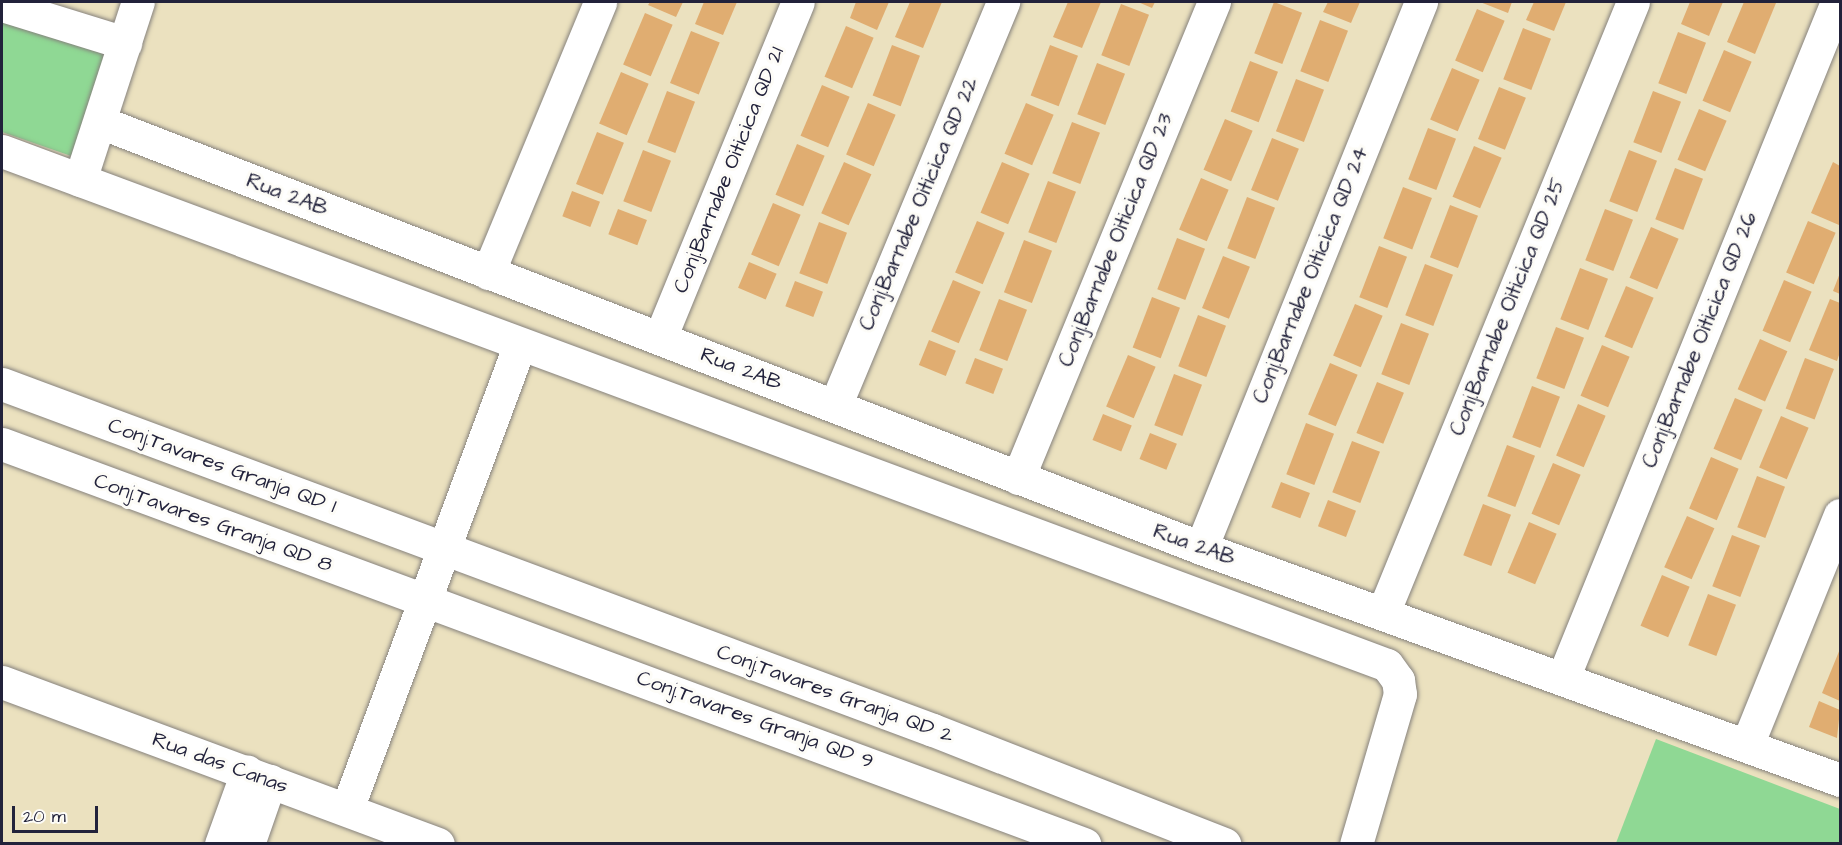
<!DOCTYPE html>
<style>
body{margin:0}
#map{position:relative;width:1842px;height:845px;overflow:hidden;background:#ebe1bf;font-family:"Architects Daughter",sans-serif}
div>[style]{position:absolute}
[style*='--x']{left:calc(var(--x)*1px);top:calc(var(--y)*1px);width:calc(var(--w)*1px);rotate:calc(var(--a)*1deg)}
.green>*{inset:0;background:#8fd894}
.building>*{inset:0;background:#e0ad71;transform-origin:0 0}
.roads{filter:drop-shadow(0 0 2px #86827d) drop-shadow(0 0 2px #86827d)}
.minor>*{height:33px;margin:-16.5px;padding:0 16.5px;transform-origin:16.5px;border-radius:16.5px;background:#fff}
span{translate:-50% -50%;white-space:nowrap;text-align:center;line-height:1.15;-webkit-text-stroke:6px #fdfcf7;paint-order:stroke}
.street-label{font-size:21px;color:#22223b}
.frame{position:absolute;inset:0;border:3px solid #22223b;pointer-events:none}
.scale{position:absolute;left:12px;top:806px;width:86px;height:27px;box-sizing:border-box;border:3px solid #22223b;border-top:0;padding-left:8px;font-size:18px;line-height:21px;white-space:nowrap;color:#22223b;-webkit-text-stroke:4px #fdfcf7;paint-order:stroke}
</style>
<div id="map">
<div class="green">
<div style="clip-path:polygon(2px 19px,109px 54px,74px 157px,2px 132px)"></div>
<div style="clip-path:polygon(1656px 739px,1840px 809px,1840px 843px,1616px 843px)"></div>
</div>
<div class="building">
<div style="clip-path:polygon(650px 2px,683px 2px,676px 17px,648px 5px)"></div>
<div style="clip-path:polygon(704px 2px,737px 2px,723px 35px,695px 24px)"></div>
<div style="clip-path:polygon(856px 2px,889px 2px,877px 30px,850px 18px)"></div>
<div style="clip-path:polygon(910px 2px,942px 2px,923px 48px,895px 37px)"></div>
<div style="clip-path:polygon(1068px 2px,1101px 2px,1082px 48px,1053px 37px)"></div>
<div style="clip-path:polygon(1138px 2px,1155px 2px,1152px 8px)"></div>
<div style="left:1274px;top:2px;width:30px;height:55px;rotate:21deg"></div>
<div style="clip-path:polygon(1328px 2px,1360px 2px,1351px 23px,1323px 12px)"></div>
<div style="clip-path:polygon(1480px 2px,1512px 2px,1508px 13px)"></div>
<div style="clip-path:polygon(1534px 2px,1566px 2px,1554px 31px,1526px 20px)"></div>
<div style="clip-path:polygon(1690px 2px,1723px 2px,1709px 36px,1681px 24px)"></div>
<div style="clip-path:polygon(1744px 2px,1776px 3px,1755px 54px,1727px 42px)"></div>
<div style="left:1121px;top:4px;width:30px;height:55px;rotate:21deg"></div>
<div style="left:1477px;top:9px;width:30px;height:56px;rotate:23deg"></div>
<div style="left:645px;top:13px;width:30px;height:56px;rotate:23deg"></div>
<div style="left:1320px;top:20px;width:30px;height:55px;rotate:21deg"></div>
<div style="left:846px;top:26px;width:30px;height:55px;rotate:23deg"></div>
<div style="left:1523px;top:28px;width:30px;height:55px;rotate:21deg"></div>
<div style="left:691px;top:31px;width:31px;height:56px;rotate:22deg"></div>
<div style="left:1678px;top:32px;width:30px;height:55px;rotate:21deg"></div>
<div style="left:892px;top:45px;width:30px;height:54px;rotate:21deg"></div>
<div style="left:1050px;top:45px;width:30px;height:54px;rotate:21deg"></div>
<div style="left:1724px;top:50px;width:30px;height:55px;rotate:23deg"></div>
<div style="left:1250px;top:61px;width:30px;height:54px;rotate:21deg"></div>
<div style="left:1097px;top:63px;width:30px;height:55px;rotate:21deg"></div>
<div style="left:1452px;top:68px;width:30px;height:56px;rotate:23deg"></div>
<div style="left:621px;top:72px;width:30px;height:56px;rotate:23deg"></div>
<div style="left:1296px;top:79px;width:30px;height:56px;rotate:21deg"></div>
<div style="left:822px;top:85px;width:30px;height:55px;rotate:23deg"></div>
<div style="left:1499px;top:87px;width:29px;height:56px;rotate:22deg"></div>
<div style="left:667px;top:91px;width:30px;height:55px;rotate:21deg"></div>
<div style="left:1653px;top:91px;width:30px;height:55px;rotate:21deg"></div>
<div style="left:868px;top:103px;width:30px;height:56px;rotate:23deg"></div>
<div style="left:1026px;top:103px;width:30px;height:55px;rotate:23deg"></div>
<div style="left:1699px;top:109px;width:30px;height:55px;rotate:23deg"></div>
<div style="left:1225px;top:119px;width:30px;height:55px;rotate:23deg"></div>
<div style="left:1072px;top:122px;width:30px;height:55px;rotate:21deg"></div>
<div style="left:1428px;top:128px;width:30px;height:55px;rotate:21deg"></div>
<div style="left:597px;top:132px;width:29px;height:56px;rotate:22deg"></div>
<div style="left:1272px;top:138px;width:29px;height:56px;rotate:22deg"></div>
<div style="left:797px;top:144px;width:30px;height:55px;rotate:23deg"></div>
<div style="left:1474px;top:146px;width:30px;height:55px;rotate:23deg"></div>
<div style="left:643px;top:150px;width:30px;height:55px;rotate:21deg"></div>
<div style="left:1629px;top:150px;width:30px;height:55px;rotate:21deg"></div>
<div style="left:844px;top:162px;width:30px;height:56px;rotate:24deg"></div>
<div style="left:1002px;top:162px;width:30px;height:55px;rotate:23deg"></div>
<div style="clip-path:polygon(1833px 162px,1840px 166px,1839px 225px,1811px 213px)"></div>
<div style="left:1675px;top:168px;width:30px;height:55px;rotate:21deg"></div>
<div style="left:1201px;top:178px;width:30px;height:56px;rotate:23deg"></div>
<div style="left:1048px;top:181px;width:30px;height:55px;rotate:21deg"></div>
<div style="left:1403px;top:187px;width:31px;height:55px;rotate:21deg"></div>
<div style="left:572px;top:191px;width:30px;height:27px;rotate:21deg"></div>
<div style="left:1247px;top:197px;width:30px;height:55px;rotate:21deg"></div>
<div style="left:773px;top:203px;width:30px;height:56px;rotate:23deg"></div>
<div style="left:1450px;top:205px;width:30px;height:56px;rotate:21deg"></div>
<div style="left:618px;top:209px;width:31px;height:27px;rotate:21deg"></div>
<div style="left:1605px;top:209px;width:30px;height:55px;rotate:21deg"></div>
<div style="left:977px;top:221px;width:30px;height:56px;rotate:23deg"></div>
<div style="left:1808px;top:221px;width:30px;height:56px;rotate:23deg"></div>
<div style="left:819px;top:222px;width:30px;height:55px;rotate:21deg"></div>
<div style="left:1651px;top:227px;width:30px;height:55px;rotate:23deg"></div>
<div style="left:1177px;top:238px;width:30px;height:55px;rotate:21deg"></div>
<div style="left:1024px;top:240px;width:30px;height:56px;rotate:21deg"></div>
<div style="left:1379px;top:246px;width:30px;height:55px;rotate:21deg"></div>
<div style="left:1223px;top:256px;width:29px;height:56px;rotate:22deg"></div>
<div style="left:749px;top:262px;width:30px;height:28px;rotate:23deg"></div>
<div style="left:1425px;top:264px;width:30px;height:55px;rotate:21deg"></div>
<div style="left:1580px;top:268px;width:30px;height:55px;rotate:21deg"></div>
<div style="clip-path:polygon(1840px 273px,1840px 294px,1833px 291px)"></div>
<div style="left:953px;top:280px;width:30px;height:56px;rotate:23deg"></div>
<div style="left:1784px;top:280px;width:30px;height:55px;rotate:23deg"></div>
<div style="left:795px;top:281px;width:30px;height:27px;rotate:21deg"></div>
<div style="left:1626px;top:286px;width:30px;height:55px;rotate:23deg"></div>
<div style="left:1152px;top:297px;width:30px;height:54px;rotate:21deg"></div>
<div style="left:999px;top:299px;width:30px;height:55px;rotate:21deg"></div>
<div style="clip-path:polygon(1830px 299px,1840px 303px,1840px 352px,1837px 361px,1809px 350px)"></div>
<div style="left:1355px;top:304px;width:30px;height:56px;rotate:23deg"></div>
<div style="left:1198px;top:315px;width:30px;height:55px;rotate:21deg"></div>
<div style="left:1401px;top:323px;width:30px;height:55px;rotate:21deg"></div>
<div style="left:1556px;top:327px;width:30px;height:55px;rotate:21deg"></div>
<div style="left:1760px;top:339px;width:30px;height:55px;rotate:24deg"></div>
<div style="left:929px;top:340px;width:29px;height:27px;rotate:22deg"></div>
<div style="left:1602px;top:345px;width:30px;height:55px;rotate:23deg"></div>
<div style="left:1128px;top:355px;width:30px;height:56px;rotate:23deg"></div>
<div style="left:975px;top:358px;width:30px;height:27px;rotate:21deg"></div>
<div style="left:1805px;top:358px;width:31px;height:54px;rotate:21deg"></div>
<div style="left:1330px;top:363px;width:30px;height:56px;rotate:23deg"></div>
<div style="left:1174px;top:374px;width:30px;height:55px;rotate:21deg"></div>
<div style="left:1377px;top:382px;width:29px;height:55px;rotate:22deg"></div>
<div style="left:1532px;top:386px;width:30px;height:55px;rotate:21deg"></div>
<div style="left:1735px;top:398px;width:30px;height:55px;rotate:23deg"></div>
<div style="left:1578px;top:404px;width:30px;height:56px;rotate:23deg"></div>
<div style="left:1103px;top:414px;width:31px;height:28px;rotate:22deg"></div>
<div style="left:1781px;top:416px;width:30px;height:56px;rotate:23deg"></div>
<div style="left:1306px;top:423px;width:30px;height:55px;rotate:21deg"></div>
<div style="left:1150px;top:433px;width:29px;height:28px;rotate:22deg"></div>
<div style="left:1352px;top:441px;width:30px;height:55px;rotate:21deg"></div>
<div style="left:1507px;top:445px;width:30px;height:55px;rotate:21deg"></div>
<div style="left:1711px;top:457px;width:30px;height:56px;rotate:23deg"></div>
<div style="left:1553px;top:463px;width:30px;height:55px;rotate:23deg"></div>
<div style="left:1757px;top:476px;width:30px;height:55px;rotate:21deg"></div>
<div style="left:1281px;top:482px;width:31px;height:27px;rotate:21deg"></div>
<div style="left:1328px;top:500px;width:30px;height:28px;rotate:21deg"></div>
<div style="left:1483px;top:504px;width:30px;height:55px;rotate:21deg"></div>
<div style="left:1687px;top:516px;width:30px;height:56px;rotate:24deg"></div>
<div style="left:1529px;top:522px;width:30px;height:55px;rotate:23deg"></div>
<div style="left:1732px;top:535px;width:30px;height:55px;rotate:21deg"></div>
<div style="left:1662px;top:575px;width:30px;height:55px;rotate:23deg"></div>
<div style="left:1708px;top:594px;width:30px;height:55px;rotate:21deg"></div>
<div style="clip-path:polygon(1840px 649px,1840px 701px,1822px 693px)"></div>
<div style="clip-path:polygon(1819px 701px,1840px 710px,1837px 738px,1809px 727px)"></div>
</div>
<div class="roads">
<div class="minor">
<div style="--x:2;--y:5;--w:129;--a:17.2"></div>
<div style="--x:100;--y:122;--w:1181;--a:21.15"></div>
<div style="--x:1201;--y:548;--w:680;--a:19.95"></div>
<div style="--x:2;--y:151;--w:1477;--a:20.36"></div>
<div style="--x:1387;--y:665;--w:19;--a:54"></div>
<div style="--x:1398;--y:680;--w:14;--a:82"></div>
<div style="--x:1400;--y:694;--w:156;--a:106.3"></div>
<div style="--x:80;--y:180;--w:187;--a:-72"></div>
<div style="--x:488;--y:273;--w:293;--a:-67.5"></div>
<div style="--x:660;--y:338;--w:363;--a:-67.7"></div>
<div style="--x:2;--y:384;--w:993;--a:20.39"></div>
<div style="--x:933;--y:730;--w:313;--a:21.4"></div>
<div style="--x:835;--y:406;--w:438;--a:-67.4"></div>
<div style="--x:2;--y:444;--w:1154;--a:20.29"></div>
<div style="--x:1018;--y:478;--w:515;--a:-67.62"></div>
<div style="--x:1201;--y:548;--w:589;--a:-68.05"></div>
<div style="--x:1383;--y:613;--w:660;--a:-67.75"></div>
<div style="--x:1563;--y:678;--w:729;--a:-67.94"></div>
<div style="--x:2;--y:682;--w:465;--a:20.4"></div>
<div style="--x:1747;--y:745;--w:248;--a:-68"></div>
<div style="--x:347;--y:809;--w:496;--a:-69.6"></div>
<div style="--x:221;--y:844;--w:77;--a:-70.1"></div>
<div style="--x:248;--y:844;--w:67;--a:-70.8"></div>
</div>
</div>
<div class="street-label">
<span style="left:729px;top:170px;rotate:-68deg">Conj.Barnabe Oiticica QD 21</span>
<span style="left:287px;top:195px;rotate:21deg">Rua 2AB</span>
<span style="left:919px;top:204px;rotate:-67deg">Conj.Barnabe Oiticica QD 22</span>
<span style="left:1116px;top:240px;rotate:-68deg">Conj.Barnabe Oiticica QD 23</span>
<span style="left:1311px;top:275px;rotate:-68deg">Conj.Barnabe Oiticica QD 24</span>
<span style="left:1508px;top:307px;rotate:-68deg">Conj.Barnabe Oiticica QD 25</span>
<span style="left:1700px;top:340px;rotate:-68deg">Conj.Barnabe Oiticica QD 26</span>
<span style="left:741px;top:369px;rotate:21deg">Rua 2AB</span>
<span style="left:222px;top:466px;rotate:20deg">Conj.Tavares Granja QD 1</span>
<span style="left:213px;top:523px;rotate:20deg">Conj.Tavares Granja QD 8</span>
<span style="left:1194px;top:545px;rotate:20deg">Rua 2AB</span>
<span style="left:835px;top:694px;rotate:20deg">Conj.Tavares Granja QD 2</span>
<span style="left:755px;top:720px;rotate:20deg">Conj.Tavares Granja QD 9</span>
<span style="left:220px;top:763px;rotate:20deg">Rua das Canas</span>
</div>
<div class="frame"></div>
<div class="scale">20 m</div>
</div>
